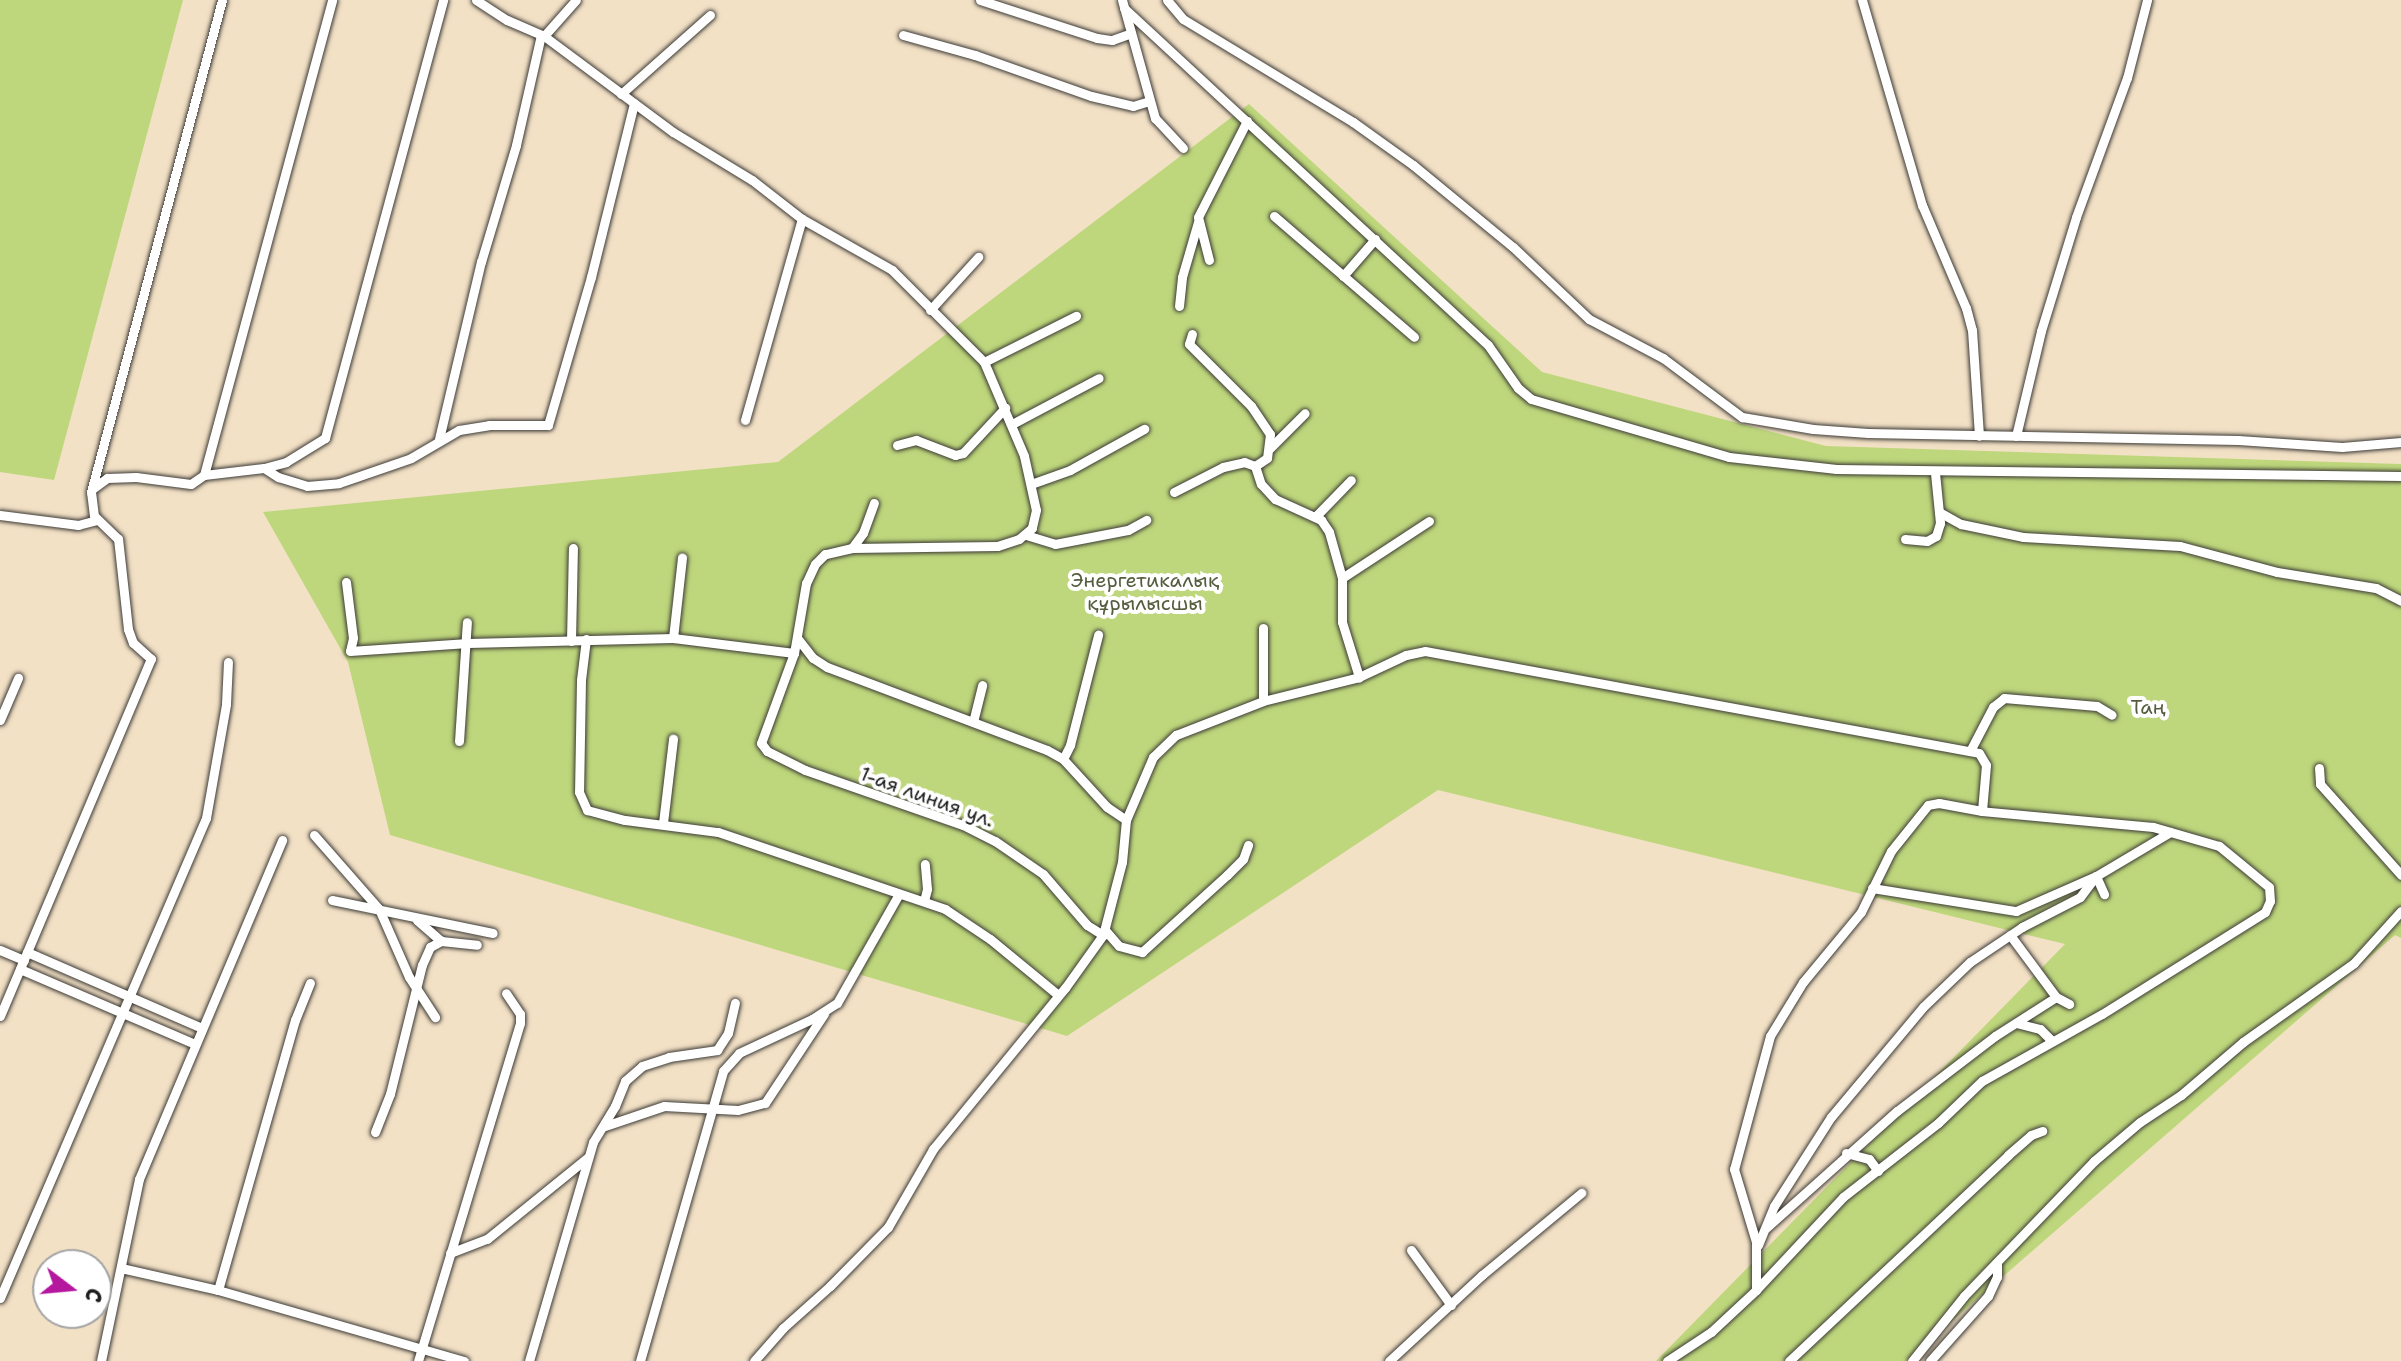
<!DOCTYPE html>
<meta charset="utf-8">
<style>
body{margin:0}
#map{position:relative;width:2401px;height:1361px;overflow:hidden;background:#f3e1c6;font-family:"Shantell Sans",sans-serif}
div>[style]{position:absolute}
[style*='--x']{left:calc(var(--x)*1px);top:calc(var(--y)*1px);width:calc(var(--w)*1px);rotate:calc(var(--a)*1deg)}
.green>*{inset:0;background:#bed77c}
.roads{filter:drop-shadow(0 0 2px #3c3a36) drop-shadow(0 0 2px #3c3a36)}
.street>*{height:9px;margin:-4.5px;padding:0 4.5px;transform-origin:4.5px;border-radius:4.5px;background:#fff}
span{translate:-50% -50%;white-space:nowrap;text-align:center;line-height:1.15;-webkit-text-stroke:8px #fff;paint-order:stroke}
.park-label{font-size:20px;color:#555d3e}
.street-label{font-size:20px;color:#1c1c1c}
.north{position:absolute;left:32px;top:1249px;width:80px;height:80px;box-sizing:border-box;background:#fff;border:2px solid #a4a4a4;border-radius:50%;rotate:106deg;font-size:22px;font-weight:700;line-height:32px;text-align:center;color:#1c1c1c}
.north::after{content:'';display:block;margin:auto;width:28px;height:36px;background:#b5179e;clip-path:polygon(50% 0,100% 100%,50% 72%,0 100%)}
</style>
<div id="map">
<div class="green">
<div style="clip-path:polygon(0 0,183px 0,54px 480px,0 472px)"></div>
<div style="clip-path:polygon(1249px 104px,1542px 372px,1826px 446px,2401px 464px,2401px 938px,2395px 935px,1906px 1361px,1656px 1361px,2065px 944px,1438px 790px,1067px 1036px,390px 835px,348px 662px,263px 512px,778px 462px)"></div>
</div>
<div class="roads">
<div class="street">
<div style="--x:476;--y:0;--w:37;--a:33"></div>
<div style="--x:507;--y:20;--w:40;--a:23.4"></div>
<div style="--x:544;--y:36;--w:161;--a:36.7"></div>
<div style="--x:673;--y:132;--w:92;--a:31.3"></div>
<div style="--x:752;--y:180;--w:63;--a:38"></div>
<div style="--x:802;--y:219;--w:103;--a:29.5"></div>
<div style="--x:892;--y:270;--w:130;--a:45"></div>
<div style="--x:984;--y:362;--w:102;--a:66.9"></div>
<div style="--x:1024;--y:456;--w:55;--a:77.5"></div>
<div style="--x:1036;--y:510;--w:18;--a:103"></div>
<div style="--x:1032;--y:528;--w:17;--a:140"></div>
<div style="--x:1019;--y:539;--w:23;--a:162"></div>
<div style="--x:997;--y:546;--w:145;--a:179.2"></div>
<div style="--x:852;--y:548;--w:28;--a:167"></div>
<div style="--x:825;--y:554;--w:14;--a:135"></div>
<div style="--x:815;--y:564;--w:21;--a:115"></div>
<div style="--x:806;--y:583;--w:71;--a:99.7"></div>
<div style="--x:794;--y:653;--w:96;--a:110.1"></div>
<div style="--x:761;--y:743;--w:10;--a:53"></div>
<div style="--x:767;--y:751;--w:42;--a:26.6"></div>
<div style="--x:805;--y:770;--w:167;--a:19.2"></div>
<div style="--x:963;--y:825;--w:36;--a:27"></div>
<div style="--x:995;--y:841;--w:58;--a:34.5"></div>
<div style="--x:1043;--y:874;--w:67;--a:49.2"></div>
<div style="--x:1087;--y:925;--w:19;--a:32"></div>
<div style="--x:980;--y:0;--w:123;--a:18"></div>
<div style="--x:1097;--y:38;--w:15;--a:8"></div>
<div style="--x:1112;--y:40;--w:20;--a:-20"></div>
<div style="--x:1122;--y:0;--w:123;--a:74.4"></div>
<div style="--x:1155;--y:118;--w:41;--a:47"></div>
<div style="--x:1167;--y:0;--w:25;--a:50"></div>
<div style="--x:1183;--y:19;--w:199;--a:31.2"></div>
<div style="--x:1353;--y:122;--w:74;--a:35.6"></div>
<div style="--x:1413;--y:165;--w:129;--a:39.4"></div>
<div style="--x:1513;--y:247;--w:105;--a:43.5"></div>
<div style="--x:1589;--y:319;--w:84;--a:27.8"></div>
<div style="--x:1663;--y:358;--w:99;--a:36.8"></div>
<div style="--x:1742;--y:417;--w:72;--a:9.6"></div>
<div style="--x:1813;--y:429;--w:55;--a:4.2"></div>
<div style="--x:1868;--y:433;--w:370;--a:1.1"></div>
<div style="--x:2238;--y:440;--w:104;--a:3.9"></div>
<div style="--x:2342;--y:447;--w:59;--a:-4.8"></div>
<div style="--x:1862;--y:0;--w:214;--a:73.7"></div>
<div style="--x:1922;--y:205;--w:112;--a:66.9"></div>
<div style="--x:1966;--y:308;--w:23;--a:75"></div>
<div style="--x:1972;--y:330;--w:106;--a:86.2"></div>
<div style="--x:1124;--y:8;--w:496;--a:42.8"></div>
<div style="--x:1488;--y:345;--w:52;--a:55.1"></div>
<div style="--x:1518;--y:388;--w:17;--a:40"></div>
<div style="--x:1531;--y:399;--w:206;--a:16.3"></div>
<div style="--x:1729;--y:457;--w:108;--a:6.4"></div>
<div style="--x:1836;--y:469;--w:565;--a:0.71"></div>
<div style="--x:903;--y:35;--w:75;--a:15.5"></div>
<div style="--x:975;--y:55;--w:123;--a:19.5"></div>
<div style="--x:1091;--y:96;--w:43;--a:13.4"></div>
<div style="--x:1133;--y:106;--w:17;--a:-17"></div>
<div style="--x:544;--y:36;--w:48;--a:-48.4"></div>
<div style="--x:621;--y:94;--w:119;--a:-41.6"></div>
<div style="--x:1274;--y:216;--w:185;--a:40.8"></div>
<div style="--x:1209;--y:260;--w:44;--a:-104.3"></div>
<div style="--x:1198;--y:217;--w:108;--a:-63"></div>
<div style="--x:1343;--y:276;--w:49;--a:-49.1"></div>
<div style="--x:1179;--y:306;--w:29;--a:-84"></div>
<div style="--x:1182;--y:277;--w:57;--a:-73.8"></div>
<div style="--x:930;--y:310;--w:72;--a:-47.8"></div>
<div style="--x:1192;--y:334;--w:10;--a:107"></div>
<div style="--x:1189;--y:344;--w:88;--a:45"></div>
<div style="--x:1251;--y:406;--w:34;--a:56"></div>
<div style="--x:1270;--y:434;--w:24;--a:97"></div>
<div style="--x:1267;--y:458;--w:14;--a:146"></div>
<div style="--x:984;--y:362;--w:103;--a:-26.6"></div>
<div style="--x:745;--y:420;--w:209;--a:-74.2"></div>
<div style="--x:1012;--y:424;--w:98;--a:-27.9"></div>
<div style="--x:2016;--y:436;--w:108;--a:-76.6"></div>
<div style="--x:2041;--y:331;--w:119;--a:-72.9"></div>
<div style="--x:2076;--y:217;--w:148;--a:-69.9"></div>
<div style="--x:2127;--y:78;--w:81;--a:-75.6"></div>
<div style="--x:439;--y:439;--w:182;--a:-76.7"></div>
<div style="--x:481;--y:262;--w:122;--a:-73.3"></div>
<div style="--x:516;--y:145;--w:113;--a:-77.2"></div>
<div style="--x:897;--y:445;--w:20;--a:-15"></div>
<div style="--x:916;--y:440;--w:42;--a:21"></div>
<div style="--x:955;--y:455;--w:8;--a:-14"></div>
<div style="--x:963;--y:453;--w:62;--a:-47"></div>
<div style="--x:1270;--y:448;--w:49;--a:-45"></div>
<div style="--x:264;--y:468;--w:23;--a:-15"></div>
<div style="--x:286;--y:462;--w:46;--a:-31.6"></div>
<div style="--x:325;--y:438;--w:454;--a:-74.9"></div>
<div style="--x:204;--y:475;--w:60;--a:-6.7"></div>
<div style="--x:264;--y:468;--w:17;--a:33"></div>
<div style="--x:278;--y:477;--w:30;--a:17"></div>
<div style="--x:307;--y:486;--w:32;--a:-5"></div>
<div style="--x:339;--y:483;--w:76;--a:-19.1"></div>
<div style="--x:411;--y:458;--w:56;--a:-30.3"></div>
<div style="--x:459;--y:430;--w:30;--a:-9"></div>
<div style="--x:489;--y:425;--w:59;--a:0"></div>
<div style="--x:548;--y:425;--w:154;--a:-73.8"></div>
<div style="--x:591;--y:277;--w:179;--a:-76.1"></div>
<div style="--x:1031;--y:484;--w:41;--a:-19.7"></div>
<div style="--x:1070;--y:470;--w:85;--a:-29"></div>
<div style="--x:92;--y:489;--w:19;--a:-36"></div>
<div style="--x:107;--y:478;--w:29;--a:-2"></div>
<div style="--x:136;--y:477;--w:55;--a:7.3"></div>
<div style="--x:191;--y:484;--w:16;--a:-35"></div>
<div style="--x:204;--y:475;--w:492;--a:-74.9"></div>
<div style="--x:1174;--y:492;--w:55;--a:-27"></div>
<div style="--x:1223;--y:467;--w:22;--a:-13"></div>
<div style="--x:1244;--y:462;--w:12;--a:20"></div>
<div style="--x:1255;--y:466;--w:19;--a:72"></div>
<div style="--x:1261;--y:484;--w:21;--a:47"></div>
<div style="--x:1275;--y:499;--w:51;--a:24.5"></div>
<div style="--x:1321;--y:520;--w:14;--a:56"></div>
<div style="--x:1329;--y:532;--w:48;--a:74.2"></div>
<div style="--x:1342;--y:578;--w:44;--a:90"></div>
<div style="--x:1342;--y:622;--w:58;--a:72.8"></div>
<div style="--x:1939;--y:512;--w:25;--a:29"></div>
<div style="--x:1961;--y:524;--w:63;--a:11.8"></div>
<div style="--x:2023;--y:537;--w:157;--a:3.3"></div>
<div style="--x:2180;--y:546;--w:100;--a:15"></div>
<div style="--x:2277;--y:572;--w:100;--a:9.2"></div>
<div style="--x:2376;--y:588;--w:28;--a:27"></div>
<div style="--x:0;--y:515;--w:79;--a:7.3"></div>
<div style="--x:78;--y:525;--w:20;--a:-15"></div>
<div style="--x:1316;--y:516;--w:50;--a:-45.8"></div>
<div style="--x:1026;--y:535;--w:30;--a:17"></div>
<div style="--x:1055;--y:544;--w:74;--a:-10.9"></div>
<div style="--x:1128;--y:530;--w:21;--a:-29"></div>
<div style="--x:1905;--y:539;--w:22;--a:5"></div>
<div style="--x:1927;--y:541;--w:10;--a:-29"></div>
<div style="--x:1936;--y:536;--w:14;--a:-73"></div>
<div style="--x:1940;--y:523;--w:50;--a:-95.7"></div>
<div style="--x:852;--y:548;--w:19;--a:-54"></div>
<div style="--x:863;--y:533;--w:32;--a:-70"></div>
<div style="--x:1342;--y:578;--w:104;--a:-33.2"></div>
<div style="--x:346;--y:582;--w:56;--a:82.9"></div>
<div style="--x:353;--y:638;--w:13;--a:103"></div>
<div style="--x:350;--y:651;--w:118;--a:-3.9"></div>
<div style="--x:468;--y:643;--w:205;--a:-1.4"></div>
<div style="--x:673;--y:638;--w:122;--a:7.1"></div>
<div style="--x:673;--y:638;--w:81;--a:-83.6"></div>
<div style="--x:586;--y:639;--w:41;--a:97"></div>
<div style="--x:581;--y:680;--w:112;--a:91"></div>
<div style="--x:579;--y:792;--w:20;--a:66"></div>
<div style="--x:587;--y:810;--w:39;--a:15"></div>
<div style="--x:625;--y:820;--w:94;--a:7.4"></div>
<div style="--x:718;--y:832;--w:240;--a:18.7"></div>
<div style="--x:945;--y:909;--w:54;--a:33.7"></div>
<div style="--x:990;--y:939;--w:87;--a:39.4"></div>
<div style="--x:798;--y:639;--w:24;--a:52"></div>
<div style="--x:813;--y:658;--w:17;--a:33"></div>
<div style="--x:827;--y:667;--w:235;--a:20.7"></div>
<div style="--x:1047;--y:750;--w:18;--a:29"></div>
<div style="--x:1063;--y:759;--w:65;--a:47.5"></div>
<div style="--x:1107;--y:807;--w:23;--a:34"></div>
<div style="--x:571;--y:641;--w:93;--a:-88.8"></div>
<div style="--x:1263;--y:701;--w:73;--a:-90"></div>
<div style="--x:0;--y:720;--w:46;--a:-66.8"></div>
<div style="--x:973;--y:722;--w:38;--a:-76"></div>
<div style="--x:459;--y:741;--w:119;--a:-86.2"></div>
<div style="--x:1970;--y:751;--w:50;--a:-62.4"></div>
<div style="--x:1993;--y:707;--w:14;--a:-39"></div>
<div style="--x:2004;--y:698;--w:93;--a:4.9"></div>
<div style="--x:2097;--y:706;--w:17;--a:31"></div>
<div style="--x:1063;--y:759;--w:16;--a:-63"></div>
<div style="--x:1070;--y:745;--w:114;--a:-75.7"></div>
<div style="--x:2319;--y:768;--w:16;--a:86"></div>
<div style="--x:2320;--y:784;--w:122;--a:48.3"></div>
<div style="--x:663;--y:823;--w:85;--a:-83.2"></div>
<div style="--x:314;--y:835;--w:98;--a:48.7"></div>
<div style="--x:379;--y:909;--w:74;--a:66.2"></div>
<div style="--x:409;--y:977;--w:48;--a:57"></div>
<div style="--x:2096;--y:876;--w:20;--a:66"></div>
<div style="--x:1872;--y:888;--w:146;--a:9.1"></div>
<div style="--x:2016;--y:911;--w:87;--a:-23.6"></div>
<div style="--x:2096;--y:876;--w:86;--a:-30.7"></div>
<div style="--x:332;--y:900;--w:164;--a:11.6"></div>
<div style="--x:924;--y:901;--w:12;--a:-76"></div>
<div style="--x:927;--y:889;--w:25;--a:-95"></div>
<div style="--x:1105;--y:930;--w:21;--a:49"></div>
<div style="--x:1119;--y:946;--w:24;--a:15"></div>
<div style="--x:1142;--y:952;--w:115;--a:-42.2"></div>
<div style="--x:1227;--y:875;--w:23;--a:-45"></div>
<div style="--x:1243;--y:859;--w:15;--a:-70"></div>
<div style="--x:2010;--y:935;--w:77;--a:53.4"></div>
<div style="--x:2056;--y:997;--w:15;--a:28"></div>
<div style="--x:441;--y:941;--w:36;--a:6"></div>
<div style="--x:0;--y:950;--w:26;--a:23"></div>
<div style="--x:27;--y:952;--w:191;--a:23.5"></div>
<div style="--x:20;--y:969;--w:190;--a:23.2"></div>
<div style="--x:0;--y:1016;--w:388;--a:-67.1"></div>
<div style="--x:151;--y:659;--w:24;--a:-138"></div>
<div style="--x:133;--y:643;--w:15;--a:-110"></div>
<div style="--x:128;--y:629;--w:91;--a:-96.3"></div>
<div style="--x:118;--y:539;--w:33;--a:-136"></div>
<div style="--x:94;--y:516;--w:24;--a:-97"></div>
<div style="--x:91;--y:492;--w:509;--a:-75.09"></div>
<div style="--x:2016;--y:1023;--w:25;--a:14"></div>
<div style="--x:2040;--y:1029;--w:17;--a:45"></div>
<div style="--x:605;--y:1126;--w:62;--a:-18.7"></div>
<div style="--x:664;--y:1106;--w:74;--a:3.1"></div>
<div style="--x:738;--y:1110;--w:28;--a:-15"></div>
<div style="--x:765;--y:1103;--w:107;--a:-56.5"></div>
<div style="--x:375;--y:1132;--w:41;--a:-68.5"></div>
<div style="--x:390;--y:1094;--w:133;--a:-76.1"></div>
<div style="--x:422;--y:965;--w:20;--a:-66"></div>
<div style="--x:430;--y:947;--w:13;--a:-29"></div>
<div style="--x:441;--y:941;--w:32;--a:-139"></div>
<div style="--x:1846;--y:1153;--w:24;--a:15"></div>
<div style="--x:1869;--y:1159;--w:15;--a:53"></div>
<div style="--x:1766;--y:1228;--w:176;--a:-41.8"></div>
<div style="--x:1897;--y:1111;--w:123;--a:-37.4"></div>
<div style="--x:1995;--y:1036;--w:72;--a:-32.6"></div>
<div style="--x:1758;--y:1245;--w:42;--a:-67.7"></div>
<div style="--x:1774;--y:1206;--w:106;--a:-57.4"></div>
<div style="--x:1831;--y:1117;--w:143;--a:-50.1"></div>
<div style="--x:1923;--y:1007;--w:65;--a:-43.8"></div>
<div style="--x:1970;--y:962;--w:63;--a:-33.9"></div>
<div style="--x:2022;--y:927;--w:65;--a:-27.3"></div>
<div style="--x:2080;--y:897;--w:26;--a:-53"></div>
<div style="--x:1411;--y:1250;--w:68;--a:54"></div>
<div style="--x:450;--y:1253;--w:40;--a:-21"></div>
<div style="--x:487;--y:1239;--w:129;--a:-39"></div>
<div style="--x:121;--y:1268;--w:99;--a:12.8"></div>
<div style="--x:218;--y:1290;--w:256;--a:16.1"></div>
<div style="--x:218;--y:1290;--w:281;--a:-74.1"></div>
<div style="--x:295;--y:1020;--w:40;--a:-68"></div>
<div style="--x:0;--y:1298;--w:522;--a:-66.77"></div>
<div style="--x:206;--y:818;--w:116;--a:-80"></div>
<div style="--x:226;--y:704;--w:42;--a:-87.3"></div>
<div style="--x:101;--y:1361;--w:186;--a:-78.2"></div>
<div style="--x:139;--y:1179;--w:368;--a:-67.1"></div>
<div style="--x:418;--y:1361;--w:353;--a:-73.2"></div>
<div style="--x:520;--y:1023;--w:9;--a:-90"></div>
<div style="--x:520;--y:1014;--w:25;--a:-124"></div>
<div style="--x:529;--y:1361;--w:228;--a:-73.7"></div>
<div style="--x:593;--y:1142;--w:42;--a:-58.6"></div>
<div style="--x:615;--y:1106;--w:27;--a:-68"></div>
<div style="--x:625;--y:1081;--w:23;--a:-41"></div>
<div style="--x:642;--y:1066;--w:28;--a:-18"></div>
<div style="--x:669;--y:1057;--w:49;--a:-8.3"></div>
<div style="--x:717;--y:1050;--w:20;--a:-57"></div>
<div style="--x:728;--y:1033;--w:31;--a:-77"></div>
<div style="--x:640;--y:1361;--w:302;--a:-74"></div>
<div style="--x:723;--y:1071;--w:24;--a:-48"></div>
<div style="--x:739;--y:1053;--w:81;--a:-25"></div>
<div style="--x:812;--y:1019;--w:30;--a:-33"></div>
<div style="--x:837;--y:1003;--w:125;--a:-60.4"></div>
<div style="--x:754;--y:1361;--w:44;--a:-48.7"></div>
<div style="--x:783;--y:1328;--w:63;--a:-41.8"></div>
<div style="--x:830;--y:1286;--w:83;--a:-45.5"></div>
<div style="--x:888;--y:1227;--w:90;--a:-60"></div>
<div style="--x:933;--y:1149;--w:208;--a:-50.7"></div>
<div style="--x:1065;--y:988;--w:65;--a:-54.4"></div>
<div style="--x:1103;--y:935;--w:75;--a:-75.4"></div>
<div style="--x:1122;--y:862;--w:42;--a:-84.6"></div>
<div style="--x:1126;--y:820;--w:69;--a:-66.8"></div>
<div style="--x:1153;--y:757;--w:32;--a:-44"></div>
<div style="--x:1176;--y:735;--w:93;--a:-21.3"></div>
<div style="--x:1263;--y:701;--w:99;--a:-14"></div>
<div style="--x:1359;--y:677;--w:52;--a:-25.1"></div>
<div style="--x:1406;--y:655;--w:19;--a:-12"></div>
<div style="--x:1425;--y:651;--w:563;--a:10.43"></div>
<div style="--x:1979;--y:753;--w:14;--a:60"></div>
<div style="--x:1986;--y:765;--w:46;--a:95"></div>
<div style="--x:1389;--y:1361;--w:127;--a:-42.8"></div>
<div style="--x:1482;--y:1275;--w:129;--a:-39.6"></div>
<div style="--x:1667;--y:1361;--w:53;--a:-33.4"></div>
<div style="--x:1711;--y:1332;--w:62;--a:-43"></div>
<div style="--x:1756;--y:1290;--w:127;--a:-46.9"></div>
<div style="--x:1843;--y:1197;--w:120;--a:-37.9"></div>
<div style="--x:1938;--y:1123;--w:61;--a:-43.7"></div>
<div style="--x:1982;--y:1081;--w:137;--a:-29.2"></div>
<div style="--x:2102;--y:1014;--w:192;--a:-32"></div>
<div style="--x:2265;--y:912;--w:12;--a:-66"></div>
<div style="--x:2270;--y:901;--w:14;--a:-94"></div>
<div style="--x:2269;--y:887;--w:65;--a:-140.6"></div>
<div style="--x:2219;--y:846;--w:69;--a:-163.9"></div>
<div style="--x:2153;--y:827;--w:172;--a:-174.7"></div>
<div style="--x:1982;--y:811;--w:44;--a:-169.5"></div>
<div style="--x:1939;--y:803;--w:11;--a:170"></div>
<div style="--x:1928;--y:805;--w:59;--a:128.8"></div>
<div style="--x:1891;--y:851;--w:68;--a:116.2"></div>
<div style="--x:1861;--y:912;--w:91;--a:129.6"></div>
<div style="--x:1803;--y:982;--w:63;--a:121.4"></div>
<div style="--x:1770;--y:1036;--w:138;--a:105.1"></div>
<div style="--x:1734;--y:1169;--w:76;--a:73.2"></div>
<div style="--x:1756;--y:1242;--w:48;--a:90"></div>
<div style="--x:1789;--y:1361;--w:301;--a:-43.2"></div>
<div style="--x:2008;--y:1155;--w:30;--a:-41"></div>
<div style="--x:2031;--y:1135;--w:12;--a:-20"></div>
<div style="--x:1912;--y:1361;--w:83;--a:-51.3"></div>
<div style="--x:1964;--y:1296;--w:187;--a:-46.1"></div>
<div style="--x:2094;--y:1161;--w:60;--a:-40.3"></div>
<div style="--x:2140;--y:1122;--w:49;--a:-33.4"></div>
<div style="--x:2181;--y:1095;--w:82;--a:-40.5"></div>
<div style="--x:2243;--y:1042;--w:136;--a:-35.4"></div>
<div style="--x:2354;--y:963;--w:70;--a:-47.9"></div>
<div style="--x:1930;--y:1361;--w:87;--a:-48.3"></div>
<div style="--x:1988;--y:1296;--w:21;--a:-65"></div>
<div style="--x:1997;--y:1277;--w:14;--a:-90"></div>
</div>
</div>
<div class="park-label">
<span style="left:1145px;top:592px">Энергетикалық<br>құрылысшы</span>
<span style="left:2148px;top:707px">Таң</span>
</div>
<div class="street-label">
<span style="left:927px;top:797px;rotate:20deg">1-ая линия ул.</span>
</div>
<div class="north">С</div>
</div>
